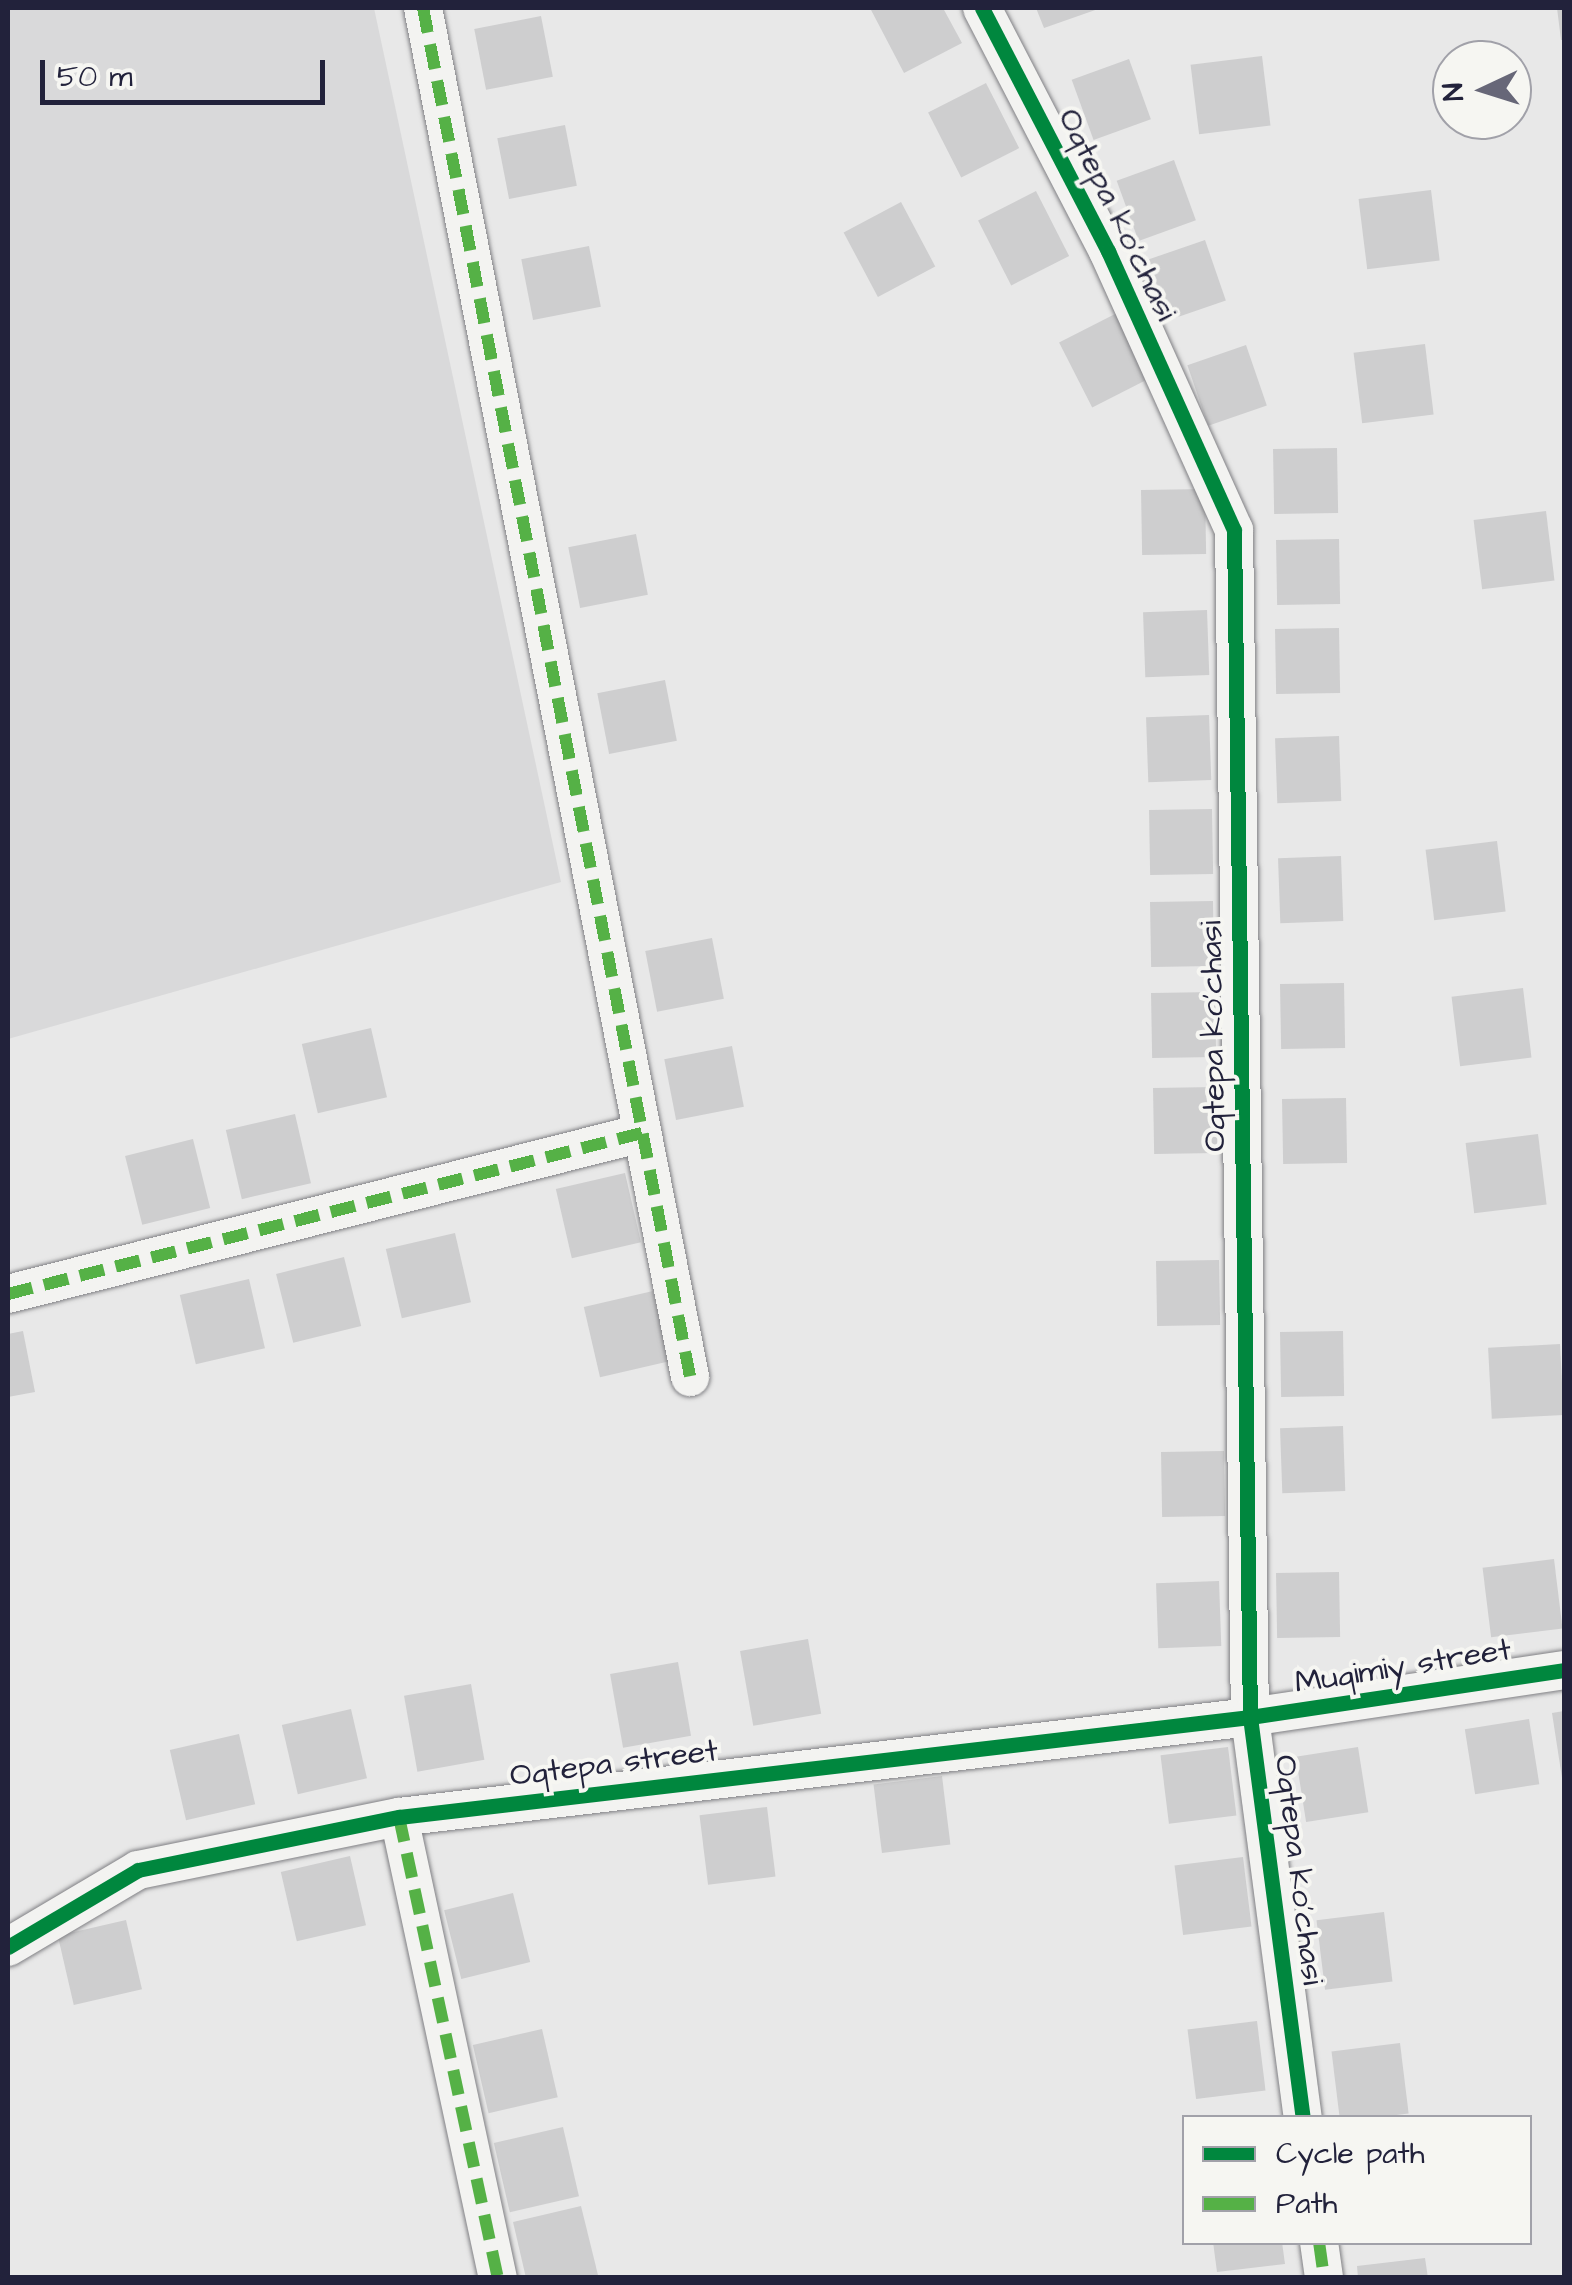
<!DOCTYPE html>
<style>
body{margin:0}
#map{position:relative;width:1572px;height:2285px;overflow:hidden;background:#e8e8e8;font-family:"Architects Daughter",sans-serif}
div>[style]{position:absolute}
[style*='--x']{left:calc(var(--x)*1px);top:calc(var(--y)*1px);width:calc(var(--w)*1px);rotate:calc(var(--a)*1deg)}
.green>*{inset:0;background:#d9d9da}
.building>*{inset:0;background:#cececf;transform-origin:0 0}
.roads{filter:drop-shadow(0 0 2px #808084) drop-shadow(0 0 2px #808084)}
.minor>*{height:38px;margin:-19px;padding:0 19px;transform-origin:19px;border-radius:19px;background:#f3f3f1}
.quiet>*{height:12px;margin-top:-6px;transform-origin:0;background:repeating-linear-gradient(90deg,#55b146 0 25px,transparent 0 37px)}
.cycleway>*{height:15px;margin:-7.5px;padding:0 7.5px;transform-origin:7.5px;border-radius:7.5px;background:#00873e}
span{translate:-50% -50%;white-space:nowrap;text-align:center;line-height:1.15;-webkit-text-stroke:8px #f6f6f2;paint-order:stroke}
.street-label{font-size:32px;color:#22223b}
.frame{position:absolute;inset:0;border:10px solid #22223b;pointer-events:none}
.legend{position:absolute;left:1182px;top:2115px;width:350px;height:130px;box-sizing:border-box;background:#f6f6f2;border:2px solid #a1a1a9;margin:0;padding:12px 18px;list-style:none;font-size:30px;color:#22223b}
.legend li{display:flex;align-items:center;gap:20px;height:50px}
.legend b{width:50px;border:2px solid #a1a1a9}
.north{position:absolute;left:1432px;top:40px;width:100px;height:100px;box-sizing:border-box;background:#f6f6f2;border:2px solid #a1a1a9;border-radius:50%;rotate:266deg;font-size:28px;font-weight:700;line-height:40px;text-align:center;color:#22223b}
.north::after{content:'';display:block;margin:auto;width:35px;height:45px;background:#676778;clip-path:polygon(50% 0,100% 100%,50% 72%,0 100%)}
.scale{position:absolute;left:40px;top:60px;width:285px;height:45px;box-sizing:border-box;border:5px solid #22223b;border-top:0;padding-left:12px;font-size:30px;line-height:35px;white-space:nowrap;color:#22223b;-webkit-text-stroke:8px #f6f6f2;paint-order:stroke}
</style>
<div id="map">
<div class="green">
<div style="clip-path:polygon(8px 8px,374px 8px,561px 882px,8px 1039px)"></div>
</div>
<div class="building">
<div style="clip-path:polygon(870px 8px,943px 8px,962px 43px,904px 73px)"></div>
<div style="clip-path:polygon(1036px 8px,1101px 8px,1044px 28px)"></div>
<div style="clip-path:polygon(1557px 8px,1564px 8px,1564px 40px,1561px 40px)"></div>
<div style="left:541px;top:16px;width:62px;height:68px;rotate:79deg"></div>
<div style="left:1262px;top:56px;width:70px;height:72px;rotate:83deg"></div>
<div style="left:1129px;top:59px;width:64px;height:61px;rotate:70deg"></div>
<div style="left:986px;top:83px;width:73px;height:65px;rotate:63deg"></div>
<div style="left:565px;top:125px;width:62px;height:69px;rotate:79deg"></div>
<div style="left:1174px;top:160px;width:64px;height:61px;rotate:70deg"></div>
<div style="left:1431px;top:190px;width:71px;height:73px;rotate:83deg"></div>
<div style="left:1036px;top:191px;width:73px;height:65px;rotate:63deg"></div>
<div style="left:901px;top:202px;width:73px;height:65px;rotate:62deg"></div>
<div style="left:1205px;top:240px;width:64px;height:63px;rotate:71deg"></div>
<div style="left:589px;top:246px;width:62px;height:69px;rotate:79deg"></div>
<div style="left:1117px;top:313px;width:73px;height:65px;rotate:63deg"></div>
<div style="left:1425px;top:344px;width:71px;height:72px;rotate:83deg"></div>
<div style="left:1246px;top:345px;width:64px;height:62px;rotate:71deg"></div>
<div style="left:1337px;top:448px;width:65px;height:64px;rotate:89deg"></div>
<div style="left:1205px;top:489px;width:65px;height:64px;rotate:89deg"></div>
<div style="left:1546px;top:511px;width:70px;height:73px;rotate:83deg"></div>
<div style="left:636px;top:534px;width:62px;height:69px;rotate:79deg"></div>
<div style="left:1339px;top:539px;width:65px;height:63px;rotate:89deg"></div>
<div style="left:1207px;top:610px;width:65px;height:64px;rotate:88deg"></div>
<div style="left:1339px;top:628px;width:65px;height:64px;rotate:89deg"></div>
<div style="left:665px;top:680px;width:62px;height:69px;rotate:79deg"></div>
<div style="left:1209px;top:715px;width:65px;height:63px;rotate:88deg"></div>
<div style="left:1339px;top:736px;width:65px;height:64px;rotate:88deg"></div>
<div style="left:1212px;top:809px;width:65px;height:63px;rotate:89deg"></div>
<div style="left:1497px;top:841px;width:71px;height:72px;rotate:83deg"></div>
<div style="left:1341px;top:856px;width:65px;height:63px;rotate:88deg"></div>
<div style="left:1213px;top:901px;width:65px;height:63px;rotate:89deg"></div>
<div style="left:712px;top:938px;width:62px;height:68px;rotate:79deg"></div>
<div style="left:1344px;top:983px;width:65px;height:64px;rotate:89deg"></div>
<div style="left:1523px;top:988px;width:70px;height:72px;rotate:83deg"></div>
<div style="left:1215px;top:992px;width:65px;height:64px;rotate:89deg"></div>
<div style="left:371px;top:1028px;width:71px;height:71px;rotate:77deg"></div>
<div style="left:732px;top:1046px;width:62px;height:69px;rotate:79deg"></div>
<div style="left:1216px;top:1087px;width:66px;height:63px;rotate:89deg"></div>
<div style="left:1346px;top:1098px;width:65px;height:64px;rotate:89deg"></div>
<div style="left:295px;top:1114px;width:71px;height:71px;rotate:77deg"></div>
<div style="left:1538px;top:1134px;width:71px;height:73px;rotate:83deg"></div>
<div style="left:193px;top:1139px;width:71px;height:70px;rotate:76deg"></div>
<div style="left:625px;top:1173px;width:71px;height:71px;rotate:77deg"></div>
<div style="left:455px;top:1233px;width:71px;height:71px;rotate:77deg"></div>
<div style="left:344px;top:1257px;width:71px;height:70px;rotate:76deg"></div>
<div style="left:1219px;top:1260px;width:65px;height:63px;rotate:89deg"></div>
<div style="left:249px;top:1279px;width:71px;height:71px;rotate:77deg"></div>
<div style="left:653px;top:1291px;width:72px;height:71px;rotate:77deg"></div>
<div style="clip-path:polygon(23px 1331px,35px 1392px,8px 1397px,8px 1334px)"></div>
<div style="left:1343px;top:1331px;width:65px;height:63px;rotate:89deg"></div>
<div style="left:1560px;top:1344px;width:71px;height:72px;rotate:87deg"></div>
<div style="left:1343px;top:1426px;width:65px;height:63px;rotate:88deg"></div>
<div style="left:1224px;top:1451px;width:65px;height:63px;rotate:89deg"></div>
<div style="left:1554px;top:1559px;width:70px;height:72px;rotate:83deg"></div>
<div style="left:1339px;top:1572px;width:65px;height:63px;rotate:89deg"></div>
<div style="left:1219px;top:1581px;width:65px;height:63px;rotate:88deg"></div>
<div style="left:808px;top:1639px;width:76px;height:69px;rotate:80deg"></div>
<div style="left:678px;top:1662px;width:75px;height:69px;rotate:80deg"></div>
<div style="left:471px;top:1684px;width:77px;height:68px;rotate:80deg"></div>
<div style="left:351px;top:1709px;width:71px;height:71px;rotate:77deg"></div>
<div style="clip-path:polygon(1564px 1711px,1564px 1777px,1562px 1778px,1552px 1713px)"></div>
<div style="left:1529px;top:1719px;width:66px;height:65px;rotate:81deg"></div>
<div style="left:239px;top:1734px;width:72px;height:71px;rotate:77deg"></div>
<div style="left:1228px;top:1747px;width:69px;height:68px;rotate:83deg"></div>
<div style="left:1358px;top:1747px;width:66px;height:63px;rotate:81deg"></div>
<div style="left:942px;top:1776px;width:69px;height:69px;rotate:83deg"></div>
<div style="left:767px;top:1807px;width:70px;height:68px;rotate:83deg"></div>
<div style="left:350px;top:1856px;width:71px;height:71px;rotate:77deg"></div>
<div style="left:1243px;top:1857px;width:70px;height:69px;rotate:83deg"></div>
<div style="left:513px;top:1893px;width:71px;height:71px;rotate:76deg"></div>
<div style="left:1384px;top:1912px;width:70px;height:68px;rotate:83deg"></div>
<div style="left:126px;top:1920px;width:71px;height:70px;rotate:77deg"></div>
<div style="left:1257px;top:2021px;width:70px;height:70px;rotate:83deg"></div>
<div style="left:542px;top:2029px;width:70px;height:71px;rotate:77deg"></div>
<div style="left:1400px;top:2043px;width:71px;height:69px;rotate:83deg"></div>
<div style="left:563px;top:2127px;width:71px;height:71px;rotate:77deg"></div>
<div style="clip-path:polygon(581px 2206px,598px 2275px,526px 2278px,513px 2222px)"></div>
<div style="clip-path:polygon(1213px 2242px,1282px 2242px,1285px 2264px,1217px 2272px)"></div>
<div style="clip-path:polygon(1425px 2258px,1428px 2278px,1358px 2278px,1357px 2266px)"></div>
</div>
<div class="roads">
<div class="minor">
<div style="--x:423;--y:8;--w:1395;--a:78.96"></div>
<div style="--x:982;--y:8;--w:274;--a:62.6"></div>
<div style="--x:1108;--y:251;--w:306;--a:65.7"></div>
<div style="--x:1234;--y:530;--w:1187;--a:89.23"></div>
<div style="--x:1250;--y:1717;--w:404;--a:82.5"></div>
<div style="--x:8;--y:1294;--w:654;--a:-14.25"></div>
<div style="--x:399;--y:1817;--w:472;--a:77.9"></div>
<div style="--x:8;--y:1947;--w:151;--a:-30.6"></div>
<div style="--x:138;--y:1870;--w:266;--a:-11.5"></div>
<div style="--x:399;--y:1817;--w:857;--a:-6.7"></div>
<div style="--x:1250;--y:1717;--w:317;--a:-8.5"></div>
<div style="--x:1319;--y:2242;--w:36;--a:82"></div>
</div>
</div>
<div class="quiet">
<div style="--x:423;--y:8;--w:1395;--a:78.96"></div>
<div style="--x:8;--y:1294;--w:654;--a:-14.25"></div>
<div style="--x:399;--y:1817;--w:472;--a:77.9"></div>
<div style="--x:1319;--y:2242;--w:36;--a:82"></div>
</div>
<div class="cycleway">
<div style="--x:982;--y:8;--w:274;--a:62.6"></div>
<div style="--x:1108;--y:251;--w:306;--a:65.7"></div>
<div style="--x:1234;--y:530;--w:1187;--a:89.23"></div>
<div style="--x:1250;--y:1717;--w:404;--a:82.5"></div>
<div style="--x:8;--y:1947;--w:151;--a:-30.6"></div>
<div style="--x:138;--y:1870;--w:266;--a:-11.5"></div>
<div style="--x:399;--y:1817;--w:857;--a:-6.7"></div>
<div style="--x:1250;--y:1717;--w:317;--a:-8.5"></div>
</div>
<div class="street-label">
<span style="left:1117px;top:215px;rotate:64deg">Oqtepa ko'chasi</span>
<span style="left:1214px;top:1036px;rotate:-91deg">Oqtepa ko'chasi</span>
<span style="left:1403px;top:1667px;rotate:-9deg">Muqimiy street</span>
<span style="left:614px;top:1764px;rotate:-7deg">Oqtepa street</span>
<span style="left:1298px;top:1870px;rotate:83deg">Oqtepa ko'chasi</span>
</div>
<div class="frame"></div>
<ul class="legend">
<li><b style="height:12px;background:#00873e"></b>Cycle path</li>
<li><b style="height:12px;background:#55b146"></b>Path</li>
</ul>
<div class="north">N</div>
<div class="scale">50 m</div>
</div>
